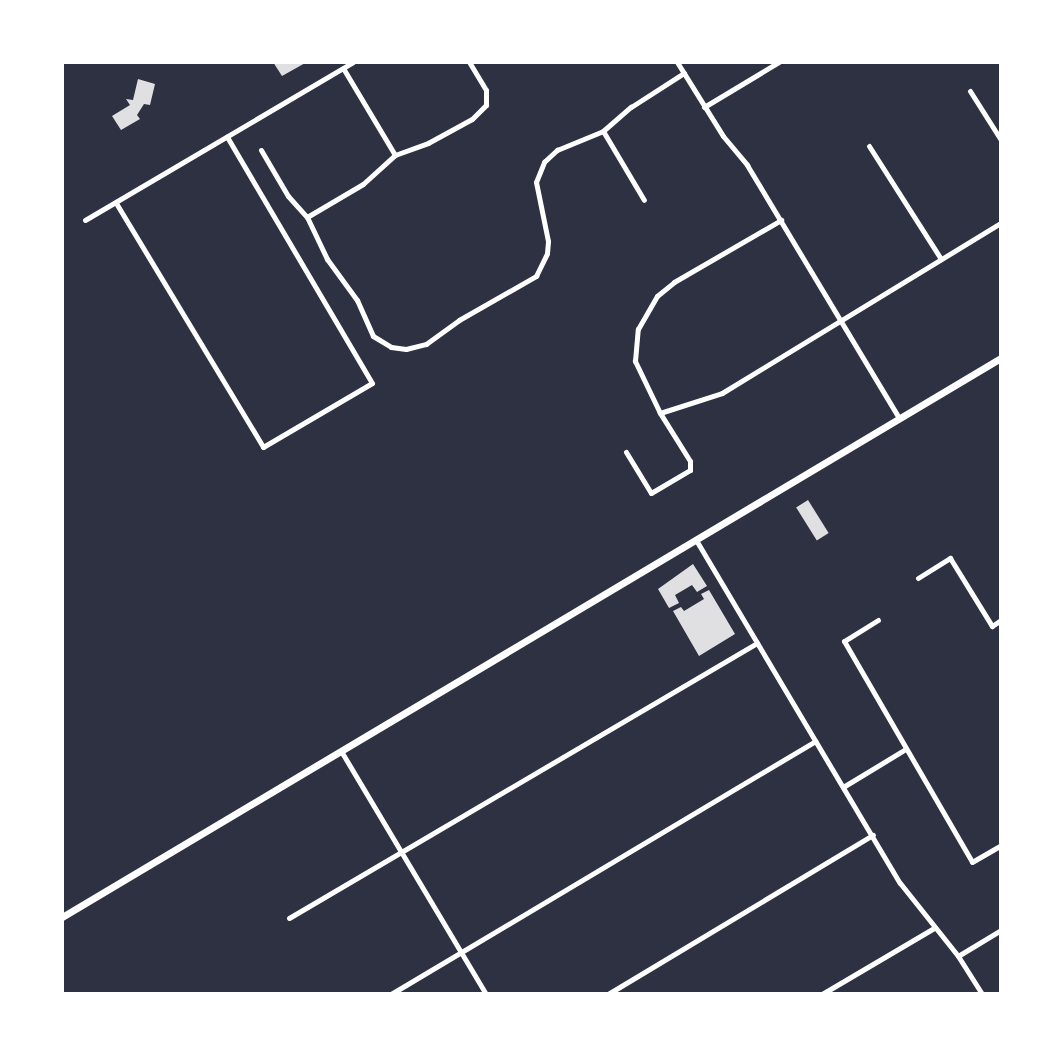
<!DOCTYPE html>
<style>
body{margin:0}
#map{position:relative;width:1063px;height:1056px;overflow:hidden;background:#2d3142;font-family:"Open Sans",sans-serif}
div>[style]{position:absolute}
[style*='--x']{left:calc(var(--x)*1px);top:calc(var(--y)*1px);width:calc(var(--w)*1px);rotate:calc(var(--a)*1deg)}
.building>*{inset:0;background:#e0e0e3;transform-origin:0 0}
.minor>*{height:5px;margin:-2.5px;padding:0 2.5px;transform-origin:2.5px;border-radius:2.5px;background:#fff}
.secondary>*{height:7px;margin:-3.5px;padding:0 3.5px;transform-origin:3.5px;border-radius:3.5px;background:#fff}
span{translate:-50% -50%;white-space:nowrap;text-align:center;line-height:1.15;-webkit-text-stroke:8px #fff;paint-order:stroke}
.frame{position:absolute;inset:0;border:64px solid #fff;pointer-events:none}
</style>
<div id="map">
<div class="building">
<div style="clip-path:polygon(273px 62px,307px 62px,282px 76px)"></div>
<div style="clip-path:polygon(138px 79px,155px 84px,150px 105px,144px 104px,137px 115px,140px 119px,121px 130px,112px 116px,130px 105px,126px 99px,133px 100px)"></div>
<div style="left:808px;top:500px;width:39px;height:14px;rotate:58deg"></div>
<div style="clip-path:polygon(693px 564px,707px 586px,697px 592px,692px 585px,675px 595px,679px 603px,669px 608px,658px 589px)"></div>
<div style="clip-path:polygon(709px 590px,735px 634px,699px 656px,673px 611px,681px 607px,684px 611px,704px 599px,701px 594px)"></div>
</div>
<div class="minor">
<div style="--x:677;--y:62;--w:87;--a:58.1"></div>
<div style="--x:723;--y:136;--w:38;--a:50"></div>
<div style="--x:747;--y:165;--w:295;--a:59"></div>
<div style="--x:970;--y:91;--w:58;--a:57.7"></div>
<div style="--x:704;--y:107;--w:87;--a:-31"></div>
<div style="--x:603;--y:131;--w:80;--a:59.3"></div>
<div style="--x:869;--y:146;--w:134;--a:57.5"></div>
<div style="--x:261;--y:150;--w:53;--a:59.6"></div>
<div style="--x:288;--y:196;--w:28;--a:48"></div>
<div style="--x:307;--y:217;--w:65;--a:-30.5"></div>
<div style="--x:363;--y:184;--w:43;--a:-42.2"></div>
<div style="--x:395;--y:155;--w:101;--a:-120.9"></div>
<div style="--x:395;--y:155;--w:35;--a:-20"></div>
<div style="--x:428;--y:143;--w:50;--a:-28.6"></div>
<div style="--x:472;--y:119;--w:20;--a:-45"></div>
<div style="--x:486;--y:105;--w:15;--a:-90"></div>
<div style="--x:486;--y:90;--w:33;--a:-121"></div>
<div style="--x:116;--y:203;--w:285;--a:58.9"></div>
<div style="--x:263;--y:447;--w:126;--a:-30.4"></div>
<div style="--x:372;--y:383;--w:286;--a:-120.5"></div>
<div style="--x:307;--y:217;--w:47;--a:64.5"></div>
<div style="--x:327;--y:259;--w:51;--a:53.8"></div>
<div style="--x:357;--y:300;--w:39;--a:66"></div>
<div style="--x:373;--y:336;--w:21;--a:31"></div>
<div style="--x:391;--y:347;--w:15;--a:8"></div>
<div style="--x:406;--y:349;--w:21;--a:-14"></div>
<div style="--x:426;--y:344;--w:41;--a:-36"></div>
<div style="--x:459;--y:320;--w:89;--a:-29.7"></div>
<div style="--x:536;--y:276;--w:25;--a:-64"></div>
<div style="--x:547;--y:253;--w:12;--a:-85"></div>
<div style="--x:548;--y:241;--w:60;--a:-101.5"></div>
<div style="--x:536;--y:182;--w:22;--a:-68"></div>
<div style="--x:544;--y:162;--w:18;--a:-43"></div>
<div style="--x:557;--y:150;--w:50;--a:-22.4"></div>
<div style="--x:603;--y:131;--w:37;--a:-41"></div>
<div style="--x:631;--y:107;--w:63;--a:-32.7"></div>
<div style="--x:85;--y:220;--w:311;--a:-30.5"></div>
<div style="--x:660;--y:413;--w:65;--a:-17.9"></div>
<div style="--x:722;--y:393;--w:327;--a:-31.4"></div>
<div style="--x:626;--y:452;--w:48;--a:58.6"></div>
<div style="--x:651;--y:493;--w:45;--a:-30.5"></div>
<div style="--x:690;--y:470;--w:9;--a:-90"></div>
<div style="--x:690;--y:461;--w:57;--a:-122"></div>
<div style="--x:660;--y:413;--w:58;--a:-115.7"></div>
<div style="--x:635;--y:361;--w:32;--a:-85"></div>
<div style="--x:638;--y:329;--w:38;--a:-60"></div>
<div style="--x:657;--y:296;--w:22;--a:-39"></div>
<div style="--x:674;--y:282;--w:124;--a:-30.1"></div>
<div style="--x:696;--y:540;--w:399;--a:59.3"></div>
<div style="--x:900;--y:883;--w:93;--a:51.5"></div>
<div style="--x:958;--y:956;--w:45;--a:57.7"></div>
<div style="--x:918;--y:578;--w:38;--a:-32"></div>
<div style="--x:950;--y:558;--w:80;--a:58.3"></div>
<div style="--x:992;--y:626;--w:11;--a:-34"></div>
<div style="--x:878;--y:620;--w:40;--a:148"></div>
<div style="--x:844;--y:641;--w:255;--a:59.9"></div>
<div style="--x:972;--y:862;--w:34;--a:-30"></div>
<div style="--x:341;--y:751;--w:283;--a:59.2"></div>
<div style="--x:843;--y:787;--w:71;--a:-31.2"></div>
<div style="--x:289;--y:918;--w:543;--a:-30.44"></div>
<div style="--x:958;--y:956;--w:50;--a:-31.2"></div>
<div style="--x:391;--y:994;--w:494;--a:-30.8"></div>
<div style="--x:608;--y:994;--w:309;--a:-31"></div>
<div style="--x:822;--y:994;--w:130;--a:-30.5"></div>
</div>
<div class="secondary">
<div style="--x:62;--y:917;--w:1093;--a:-30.77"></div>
</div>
<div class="frame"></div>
</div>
